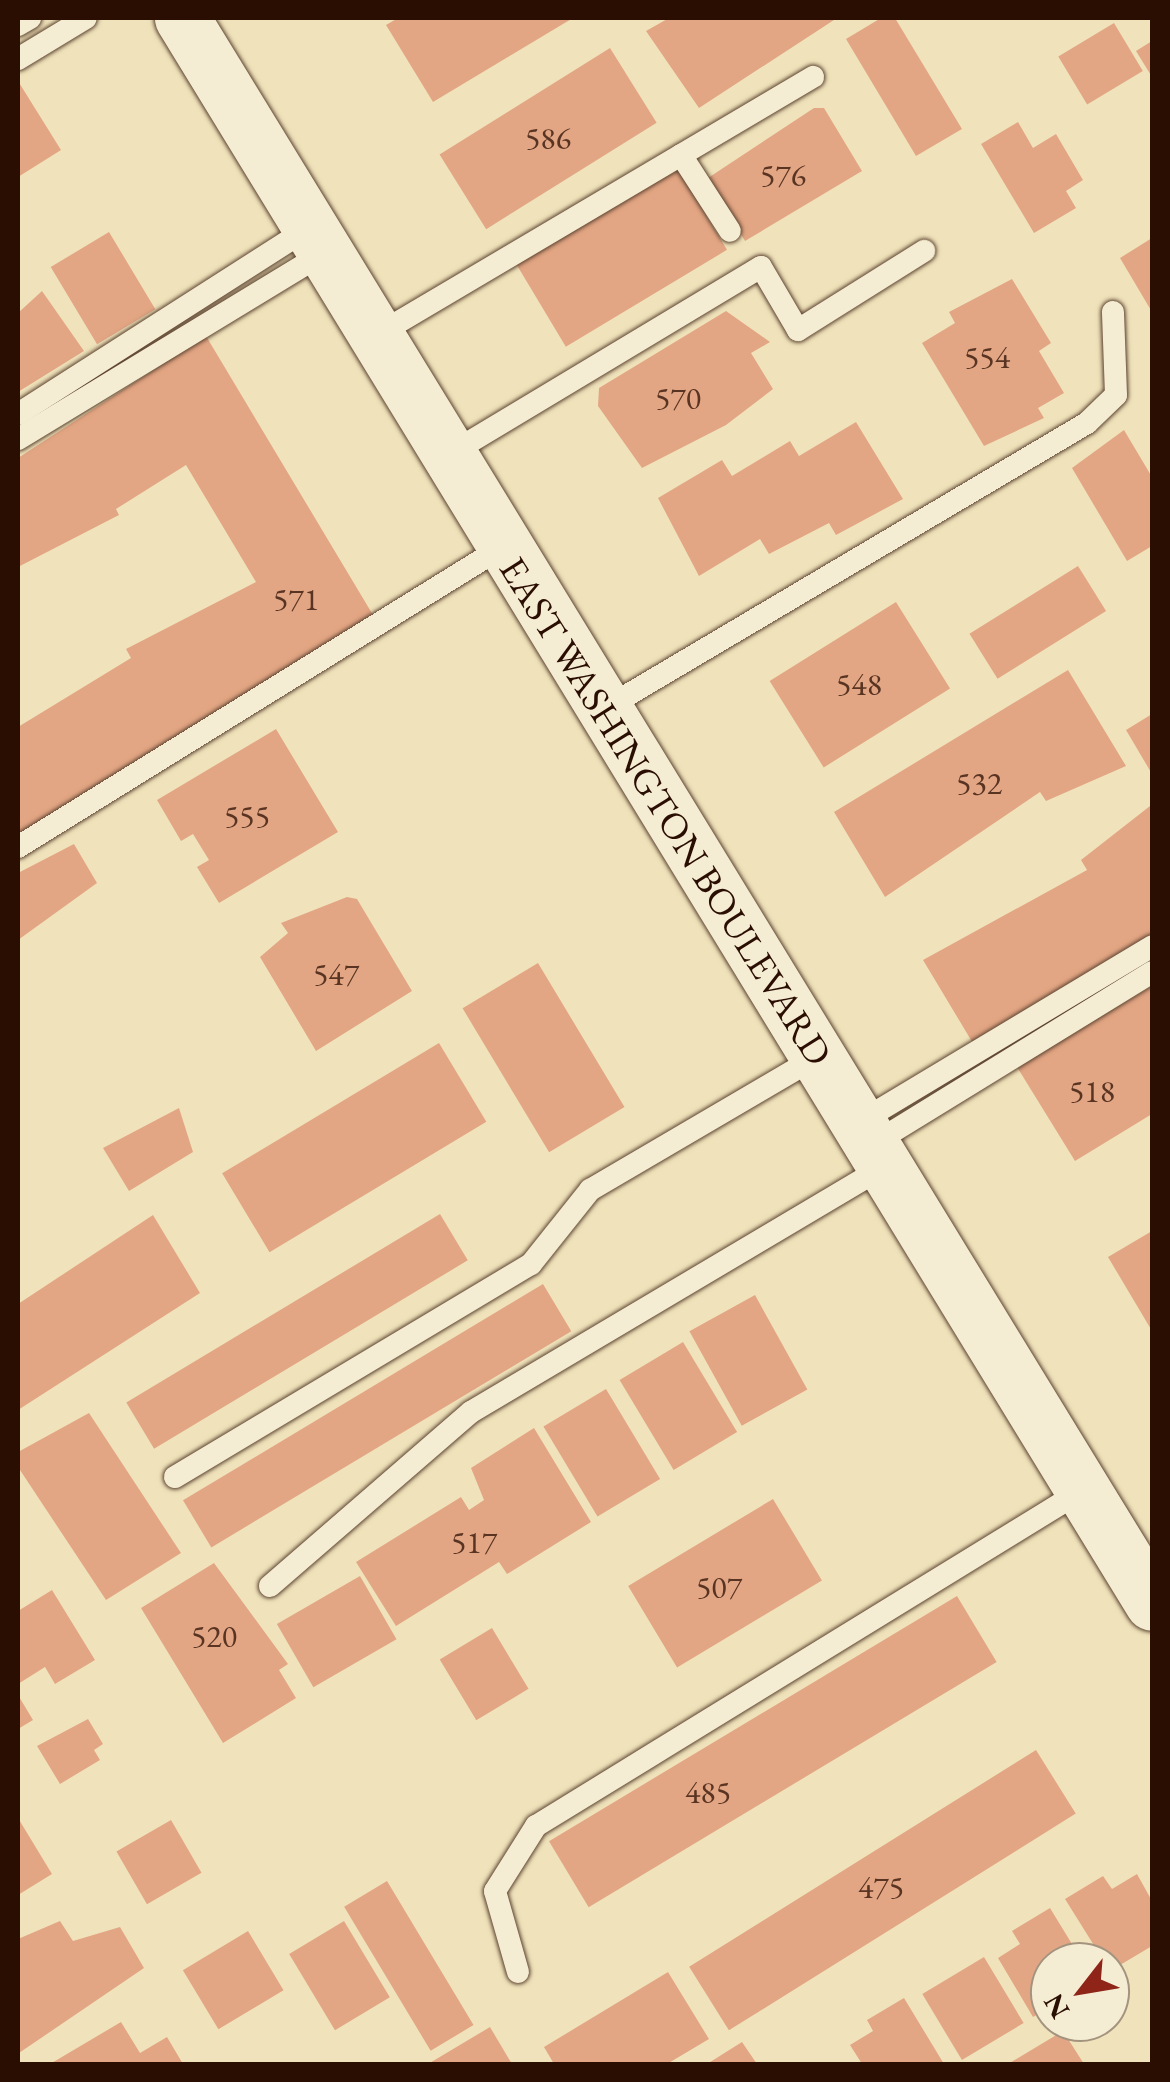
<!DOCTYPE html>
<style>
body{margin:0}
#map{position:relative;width:1170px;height:2082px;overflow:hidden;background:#f0e3bb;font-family:"EB Garamond",serif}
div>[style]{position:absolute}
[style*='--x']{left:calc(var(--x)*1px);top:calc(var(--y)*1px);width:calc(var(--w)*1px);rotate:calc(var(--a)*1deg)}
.building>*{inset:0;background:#e3a684;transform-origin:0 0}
.roads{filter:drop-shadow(0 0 2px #5c4330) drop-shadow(0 0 2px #5c4330)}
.service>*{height:22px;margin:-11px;padding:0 11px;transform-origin:11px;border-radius:11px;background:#f5edd3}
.secondary>*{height:55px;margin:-27.5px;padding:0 27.5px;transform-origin:27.5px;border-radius:27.5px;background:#f5edd3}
span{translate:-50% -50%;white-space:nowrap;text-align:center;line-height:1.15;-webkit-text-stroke:8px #f5edd3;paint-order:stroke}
.number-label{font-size:32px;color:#593422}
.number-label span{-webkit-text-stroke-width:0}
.street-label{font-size:38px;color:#2b0e02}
.frame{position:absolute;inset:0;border:20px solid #2b0e02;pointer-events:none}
.north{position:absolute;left:1030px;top:1942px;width:100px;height:100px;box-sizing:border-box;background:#f5edd3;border:2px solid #a4947f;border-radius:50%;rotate:239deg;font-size:28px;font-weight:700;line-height:40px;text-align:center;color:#2b0e02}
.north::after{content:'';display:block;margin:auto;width:35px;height:45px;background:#8f2418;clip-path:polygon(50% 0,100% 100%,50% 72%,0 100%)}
</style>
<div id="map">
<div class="building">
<div style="clip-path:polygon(398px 18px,573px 18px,433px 102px,386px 25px)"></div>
<div style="clip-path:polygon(669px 18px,687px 19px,837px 18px,699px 108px,646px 31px)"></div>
<div style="clip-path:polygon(881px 18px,895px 18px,962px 129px,916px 156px,846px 39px)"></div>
<div style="left:1114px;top:23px;width:56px;height:65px;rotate:59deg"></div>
<div style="clip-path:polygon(1152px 41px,1152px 77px,1136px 51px)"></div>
<div style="left:610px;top:48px;width:88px;height:201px;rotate:58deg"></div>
<div style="clip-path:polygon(18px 81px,61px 150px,18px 177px)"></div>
<div style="clip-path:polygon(814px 108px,824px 108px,862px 171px,745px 241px,708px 178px)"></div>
<div style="clip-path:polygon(1018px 122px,1033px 148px,1056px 134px,1083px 180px,1066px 191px,1076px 208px,1034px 233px,981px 144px)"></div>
<div style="left:676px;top:165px;width:99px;height:188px;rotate:59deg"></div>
<div style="left:109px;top:232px;width:90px;height:68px;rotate:59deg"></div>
<div style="clip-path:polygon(1152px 238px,1152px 312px,1120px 258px)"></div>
<div style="clip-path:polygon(1012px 279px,1051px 343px,1039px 351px,1064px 393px,1038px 408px,1044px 418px,984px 446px,922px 343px,955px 323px,949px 312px)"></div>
<div style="clip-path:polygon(42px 291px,84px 351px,18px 392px,18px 313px)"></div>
<div style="clip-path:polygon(726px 311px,770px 342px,751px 353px,773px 389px,726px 425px,642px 468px,598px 406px,599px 388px)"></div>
<div style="clip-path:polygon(206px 336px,379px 625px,18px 835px,18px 727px,131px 658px,126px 649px,256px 582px,186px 465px,116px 509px,119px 515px,18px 567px,18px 458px)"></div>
<div style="clip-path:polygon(856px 422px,903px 499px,836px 535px,829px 523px,769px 554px,760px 539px,699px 576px,658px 498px,722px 460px,732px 476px,790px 441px,799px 456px)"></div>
<div style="clip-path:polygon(1124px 430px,1152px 477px,1152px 546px,1127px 561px,1072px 468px)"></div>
<div style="left:1078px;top:566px;width:53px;height:128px;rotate:58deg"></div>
<div style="left:896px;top:602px;width:102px;height:149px;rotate:58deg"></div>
<div style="clip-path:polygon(1068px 670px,1126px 766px,1046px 801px,1040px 792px,885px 897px,834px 812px)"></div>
<div style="clip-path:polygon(1152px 714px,1152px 774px,1126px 730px)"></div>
<div style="clip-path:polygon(276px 729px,338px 832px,219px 903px,197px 867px,209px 860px,193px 834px,181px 841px,157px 800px)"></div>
<div style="clip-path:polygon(1150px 806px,1152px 937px,974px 1045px,923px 960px,1087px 870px,1081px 860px)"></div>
<div style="clip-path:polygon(74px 844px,97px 883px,18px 940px,18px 873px)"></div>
<div style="clip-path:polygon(347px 897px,357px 899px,412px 991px,316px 1051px,260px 957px,288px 933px,281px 923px)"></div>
<div style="left:538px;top:963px;width:168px;height:88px;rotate:59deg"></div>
<div style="clip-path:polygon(1152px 986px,1152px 1114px,1075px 1161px,1017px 1067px)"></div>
<div style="left:439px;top:1043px;width:92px;height:253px;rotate:59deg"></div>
<div style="clip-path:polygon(179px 1108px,193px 1152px,129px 1191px,103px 1148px)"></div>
<div style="left:440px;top:1214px;width:54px;height:366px;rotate:59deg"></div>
<div style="clip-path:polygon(153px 1215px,200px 1293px,18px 1410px,18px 1304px)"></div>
<div style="clip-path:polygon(1152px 1231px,1152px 1331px,1108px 1257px)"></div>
<div style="left:543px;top:1284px;width:55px;height:420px;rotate:59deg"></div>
<div style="left:755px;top:1295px;width:108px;height:75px;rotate:61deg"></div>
<div style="left:683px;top:1342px;width:105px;height:74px;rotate:59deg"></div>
<div style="left:606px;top:1389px;width:105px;height:73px;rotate:59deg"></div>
<div style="clip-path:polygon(89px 1413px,181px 1553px,106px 1600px,18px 1467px,18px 1452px)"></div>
<div style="clip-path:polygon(534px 1428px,591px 1522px,507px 1574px,499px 1562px,396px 1626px,356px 1562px,461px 1497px,469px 1510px,484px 1500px,471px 1468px)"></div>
<div style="left:773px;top:1499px;width:95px;height:169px;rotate:59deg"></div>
<div style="clip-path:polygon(214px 1563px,288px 1664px,279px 1670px,296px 1698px,223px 1743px,141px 1608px)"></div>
<div style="left:360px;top:1576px;width:73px;height:96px;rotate:60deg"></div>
<div style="clip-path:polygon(52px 1590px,95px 1660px,55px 1684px,45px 1667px,18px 1684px,18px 1611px)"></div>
<div style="left:957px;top:1596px;width:77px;height:476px;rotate:59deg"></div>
<div style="left:492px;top:1628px;width:71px;height:61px;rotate:59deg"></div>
<div style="clip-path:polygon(18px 1695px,33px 1720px,18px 1729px)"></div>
<div style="clip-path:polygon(88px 1719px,103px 1744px,94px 1750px,100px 1760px,60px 1784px,37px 1746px)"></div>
<div style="left:1036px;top:1750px;width:75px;height:409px;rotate:58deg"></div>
<div style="clip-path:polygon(18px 1818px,52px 1874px,18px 1895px)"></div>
<div style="left:171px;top:1820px;width:61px;height:63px;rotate:60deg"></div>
<div style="clip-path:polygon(1137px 1874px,1152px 1901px,1152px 1946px,1110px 1971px,1065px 1899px,1103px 1876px,1112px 1889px)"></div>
<div style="left:387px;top:1881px;width:168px;height:50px;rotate:59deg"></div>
<div style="clip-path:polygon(1050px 1908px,1083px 1962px,1050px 1962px,1050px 2007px,1033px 2017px,998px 1958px,1020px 1944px,1012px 1931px)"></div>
<div style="clip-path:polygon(60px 1921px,73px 1941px,120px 1927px,144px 1968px,19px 2053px,18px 1939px)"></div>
<div style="left:344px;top:1921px;width:89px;height:64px;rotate:59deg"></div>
<div style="left:248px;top:1931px;width:69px;height:76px;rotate:59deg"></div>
<div style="left:984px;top:1957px;width:77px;height:72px;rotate:59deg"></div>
<div style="clip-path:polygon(668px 1972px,709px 2039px,667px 2064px,554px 2064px,544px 2047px)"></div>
<div style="clip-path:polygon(904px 1998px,944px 2064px,862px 2064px,850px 2045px,873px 2031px,867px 2020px)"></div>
<div style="clip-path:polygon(121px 2022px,140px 2053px,167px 2037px,183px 2064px,50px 2064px)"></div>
<div style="clip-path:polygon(490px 2027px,512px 2064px,428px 2064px)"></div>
<div style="clip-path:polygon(1063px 2031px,1084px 2064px,1008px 2064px)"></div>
<div style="clip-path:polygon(742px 2042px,757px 2064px,707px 2064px)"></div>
</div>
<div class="roads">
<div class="service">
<div style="--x:18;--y:25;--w:14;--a:-30"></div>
<div style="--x:18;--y:59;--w:79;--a:-31.1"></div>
<div style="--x:681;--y:155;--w:90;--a:57.2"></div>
<div style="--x:375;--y:336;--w:509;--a:-30.6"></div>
<div style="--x:18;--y:414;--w:345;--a:-32.6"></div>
<div style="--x:18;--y:439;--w:358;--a:-31.3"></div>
<div style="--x:448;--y:455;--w:365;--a:-31"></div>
<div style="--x:761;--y:267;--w:73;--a:59.6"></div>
<div style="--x:798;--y:330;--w:149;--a:-32.1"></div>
<div style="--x:604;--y:709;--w:561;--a:-30.63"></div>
<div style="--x:1087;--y:423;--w:40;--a:-44"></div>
<div style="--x:1116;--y:395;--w:83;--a:-92.1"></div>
<div style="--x:18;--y:847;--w:572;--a:-31.77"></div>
<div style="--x:858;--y:1123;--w:343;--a:-31"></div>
<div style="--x:871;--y:1145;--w:330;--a:-31.6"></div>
<div style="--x:175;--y:1477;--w:415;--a:-30.9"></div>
<div style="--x:531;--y:1264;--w:95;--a:-51.4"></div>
<div style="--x:590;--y:1190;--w:263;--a:-30.4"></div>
<div style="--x:270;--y:1586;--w:266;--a:-40.9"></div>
<div style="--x:471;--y:1412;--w:480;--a:-30.7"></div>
<div style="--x:518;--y:1972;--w:84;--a:-105.9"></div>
<div style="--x:495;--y:1891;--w:77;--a:-57.8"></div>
<div style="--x:536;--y:1826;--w:642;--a:-31.56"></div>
</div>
<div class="secondary">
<div style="--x:182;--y:18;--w:1858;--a:58.53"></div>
</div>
</div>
<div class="number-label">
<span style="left:548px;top:138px">586</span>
<span style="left:783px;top:175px">576</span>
<span style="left:987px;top:357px">554</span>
<span style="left:678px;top:398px">570</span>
<span style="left:296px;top:599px">571</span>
<span style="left:859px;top:684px">548</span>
<span style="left:979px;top:783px">532</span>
<span style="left:247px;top:816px">555</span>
<span style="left:336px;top:974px">547</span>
<span style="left:1092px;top:1091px">518</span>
<span style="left:474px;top:1542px">517</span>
<span style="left:719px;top:1587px">507</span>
<span style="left:214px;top:1636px">520</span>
<span style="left:708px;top:1792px">485</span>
<span style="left:881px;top:1887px">475</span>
</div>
<div class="street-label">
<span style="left:666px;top:811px;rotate:58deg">EAST WASHINGTON BOULEVARD</span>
</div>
<div class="frame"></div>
<div class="north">N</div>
</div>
